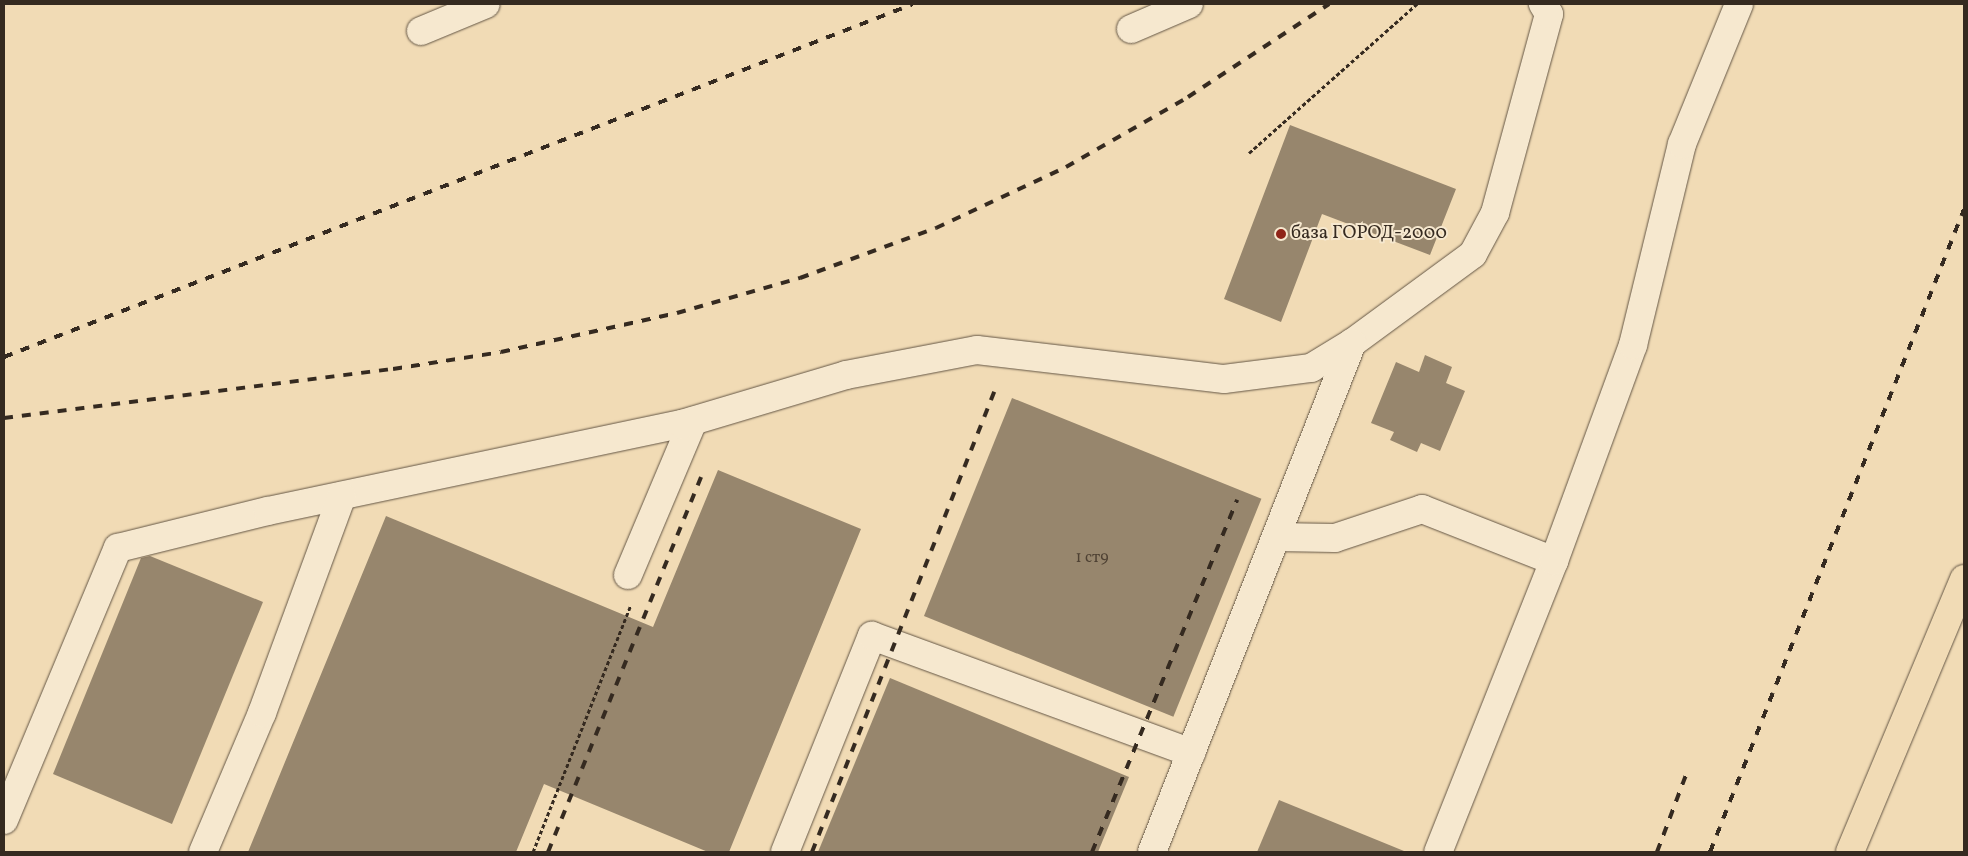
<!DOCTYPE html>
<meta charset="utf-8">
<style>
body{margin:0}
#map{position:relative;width:1968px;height:856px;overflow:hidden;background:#f1dbb5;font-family:Vollkorn,serif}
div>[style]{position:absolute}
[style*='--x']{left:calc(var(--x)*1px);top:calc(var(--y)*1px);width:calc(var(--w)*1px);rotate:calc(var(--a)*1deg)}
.building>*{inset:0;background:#97866d;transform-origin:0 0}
.path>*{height:3px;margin-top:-1.5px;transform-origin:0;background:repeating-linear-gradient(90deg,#352a20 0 4px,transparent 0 6.5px)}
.roads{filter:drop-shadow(0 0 1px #645645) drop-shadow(0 0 1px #645645)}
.minor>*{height:28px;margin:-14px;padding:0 14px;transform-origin:14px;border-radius:14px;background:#f6e8cf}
.major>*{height:28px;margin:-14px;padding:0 14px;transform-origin:14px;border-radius:14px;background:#f1dbb5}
.rail>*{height:4px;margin-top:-2px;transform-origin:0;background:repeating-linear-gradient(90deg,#352a20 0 9px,transparent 0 18px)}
.dots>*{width:14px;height:14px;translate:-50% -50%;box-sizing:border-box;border:2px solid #f6e8cf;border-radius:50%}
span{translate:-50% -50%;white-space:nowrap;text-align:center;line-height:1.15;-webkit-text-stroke:4px #f6e8cf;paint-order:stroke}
.number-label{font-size:16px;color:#4e4133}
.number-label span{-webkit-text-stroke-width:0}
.poi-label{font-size:19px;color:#352a20}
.left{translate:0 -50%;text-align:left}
.frame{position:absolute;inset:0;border:5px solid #352a20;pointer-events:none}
</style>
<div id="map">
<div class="building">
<div style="clip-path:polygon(1290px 125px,1456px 189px,1430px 255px,1322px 214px,1281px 322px,1224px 299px)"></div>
<div style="clip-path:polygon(1425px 355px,1452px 367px,1446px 383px,1465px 391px,1440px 451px,1421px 443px,1417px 452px,1390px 440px,1394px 432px,1371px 423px,1396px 362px,1419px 372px)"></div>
<div style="left:1012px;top:398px;width:269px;height:235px;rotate:22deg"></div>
<div style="clip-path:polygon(718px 470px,861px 529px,729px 852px,708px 852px,544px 784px,516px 852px,248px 852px,386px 516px,653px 627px)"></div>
<div style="clip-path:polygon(150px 556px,263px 602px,172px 824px,53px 774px,141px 558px)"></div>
<div style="clip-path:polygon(890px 678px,1129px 777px,1098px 852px,818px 852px)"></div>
<div style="clip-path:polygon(1279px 800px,1404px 851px,1404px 852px,1257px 852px)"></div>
</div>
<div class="path">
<div style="--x:1249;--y:153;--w:225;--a:-41.6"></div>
<div style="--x:533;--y:852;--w:266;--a:-68.4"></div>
</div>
<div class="roads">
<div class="minor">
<div style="--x:1131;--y:29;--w:63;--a:-23.3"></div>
<div style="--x:421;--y:31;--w:70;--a:-22.6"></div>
<div style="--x:1276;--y:537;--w:59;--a:1"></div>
<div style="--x:1335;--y:538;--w:92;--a:-18.4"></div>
<div style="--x:1422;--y:509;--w:142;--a:21.5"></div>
<div style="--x:1554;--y:561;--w:313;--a:111.7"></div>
<div style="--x:1554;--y:561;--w:230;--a:-69.9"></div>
<div style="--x:1633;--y:345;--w:207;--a:-76.3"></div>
<div style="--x:1682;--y:144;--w:151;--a:-67.8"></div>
<div style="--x:628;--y:575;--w:167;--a:-67.1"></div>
<div style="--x:4;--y:820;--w:295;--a:-67.3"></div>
<div style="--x:118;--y:548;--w:154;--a:-13.9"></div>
<div style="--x:268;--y:511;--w:423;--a:-11.9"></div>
<div style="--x:682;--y:424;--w:171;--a:-16.6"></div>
<div style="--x:846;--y:375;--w:133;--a:-10.8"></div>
<div style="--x:977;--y:350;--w:249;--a:6.7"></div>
<div style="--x:1224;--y:379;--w:88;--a:-7.2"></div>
<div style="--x:1311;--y:368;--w:48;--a:-31.4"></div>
<div style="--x:1352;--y:343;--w:150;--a:-36.3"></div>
<div style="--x:1473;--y:254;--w:47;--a:-61.8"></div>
<div style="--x:1495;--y:213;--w:206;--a:-74.8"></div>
<div style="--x:1549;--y:14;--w:12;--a:-121"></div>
<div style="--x:203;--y:852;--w:151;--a:-67"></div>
<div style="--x:262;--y:713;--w:231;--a:-69.8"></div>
<div style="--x:785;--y:852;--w:233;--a:-68.1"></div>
<div style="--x:872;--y:636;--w:340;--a:20.1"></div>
<div style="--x:1152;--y:852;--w:547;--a:-68.55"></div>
</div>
<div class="major">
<div style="--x:1850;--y:852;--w:296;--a:-67.3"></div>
</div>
</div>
<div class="rail">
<div style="--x:4;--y:357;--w:975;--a:-21.22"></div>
<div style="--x:4;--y:418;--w:392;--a:-7.2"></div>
<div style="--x:393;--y:369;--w:109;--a:-8.9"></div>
<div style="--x:501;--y:352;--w:180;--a:-12.5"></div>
<div style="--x:677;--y:313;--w:128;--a:-15.9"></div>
<div style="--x:800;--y:278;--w:145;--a:-20.2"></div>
<div style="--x:936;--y:228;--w:144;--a:-25.1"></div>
<div style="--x:1066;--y:167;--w:141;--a:-29.8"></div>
<div style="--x:1188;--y:97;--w:169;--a:-33.4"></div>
<div style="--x:548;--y:852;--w:410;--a:-67.8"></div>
<div style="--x:812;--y:852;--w:499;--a:-68.4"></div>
<div style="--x:1092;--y:852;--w:381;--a:-67.6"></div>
<div style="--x:1657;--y:852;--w:82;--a:-69.4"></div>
<div style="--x:1710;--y:852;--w:691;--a:-68.44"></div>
</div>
<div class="dots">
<div style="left:1281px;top:234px;background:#8f2418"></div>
</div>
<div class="number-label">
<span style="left:1092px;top:558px">1 ст9</span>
</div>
<div class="poi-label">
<span class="left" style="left:1291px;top:234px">база ГОРОД-2000</span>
</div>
<div class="frame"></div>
</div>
